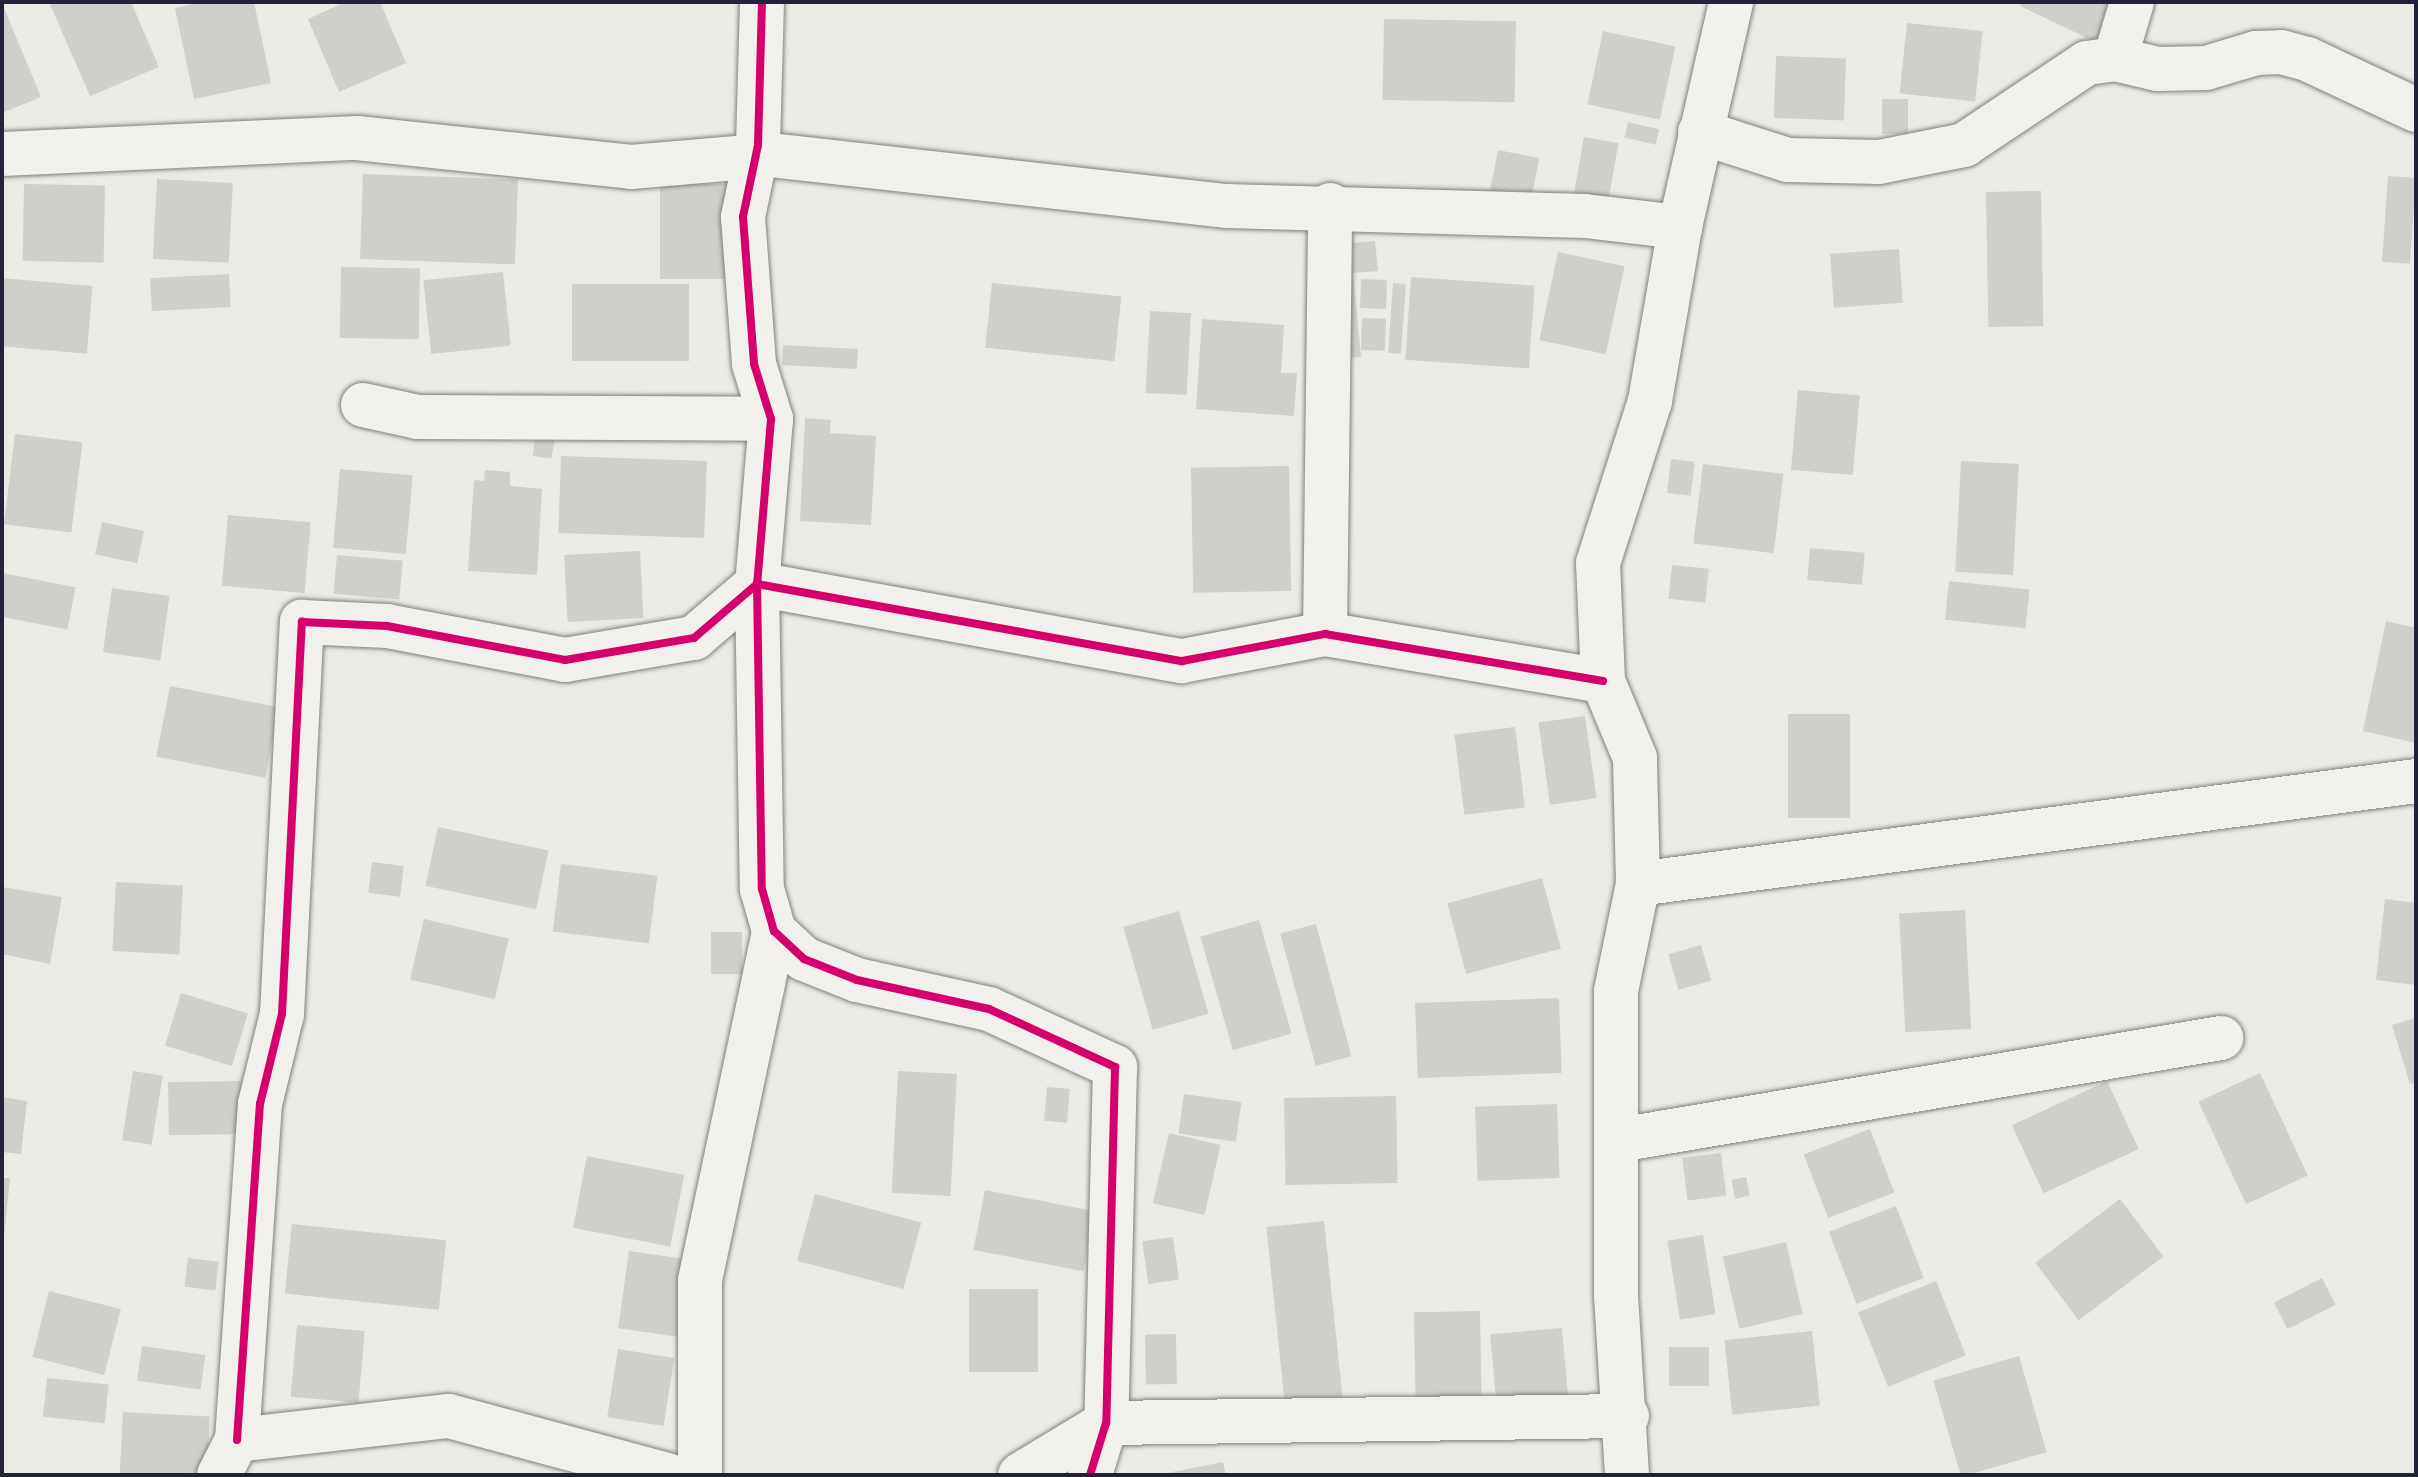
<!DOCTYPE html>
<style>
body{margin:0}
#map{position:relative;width:2418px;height:1477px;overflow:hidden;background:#ebeae4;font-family:Pangolin,sans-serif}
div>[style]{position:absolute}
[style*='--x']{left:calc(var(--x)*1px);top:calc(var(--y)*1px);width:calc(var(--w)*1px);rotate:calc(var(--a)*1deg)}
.building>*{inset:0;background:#d0cfcc;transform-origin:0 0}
.roads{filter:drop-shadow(0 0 2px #818083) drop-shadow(0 0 2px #818083)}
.minor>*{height:44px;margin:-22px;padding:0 22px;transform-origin:22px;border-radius:22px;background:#f1f0ec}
.cycleway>*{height:8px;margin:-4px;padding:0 4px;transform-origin:4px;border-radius:4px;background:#d6006c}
span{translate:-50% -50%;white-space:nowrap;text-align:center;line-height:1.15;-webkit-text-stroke:6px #f7f3e8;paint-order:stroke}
.frame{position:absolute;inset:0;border:4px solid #22223b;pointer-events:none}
</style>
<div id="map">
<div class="building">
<div style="clip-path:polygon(49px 2px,131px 2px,159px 67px,90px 96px)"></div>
<div style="clip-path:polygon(203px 2px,254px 2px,271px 83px,194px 99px,175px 8px)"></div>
<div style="clip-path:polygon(380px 2px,406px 63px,339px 92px,308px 19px,345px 2px)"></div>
<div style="clip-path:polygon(2022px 2px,2124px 2px,2104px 46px,2020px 6px)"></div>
<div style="clip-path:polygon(2px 3px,41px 97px,2px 113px)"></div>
<div style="left:1384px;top:19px;width:132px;height:81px;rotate:1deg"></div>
<div style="left:1907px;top:23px;width:76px;height:71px;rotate:6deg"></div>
<div style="left:1603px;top:31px;width:74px;height:75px;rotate:12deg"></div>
<div style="left:1776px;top:56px;width:70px;height:62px;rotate:2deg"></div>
<div style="left:1882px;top:99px;width:26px;height:35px"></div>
<div style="left:1628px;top:122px;width:32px;height:16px;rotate:13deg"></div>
<div style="left:1584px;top:137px;width:35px;height:61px;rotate:10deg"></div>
<div style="left:1498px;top:150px;width:42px;height:52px;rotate:11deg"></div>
<div style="left:363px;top:174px;width:155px;height:85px;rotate:2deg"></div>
<div style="left:2388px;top:176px;width:28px;height:86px;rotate:4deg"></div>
<div style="left:157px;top:179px;width:76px;height:80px;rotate:3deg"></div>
<div style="left:24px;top:184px;width:81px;height:77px;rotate:1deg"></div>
<div style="left:660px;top:184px;width:66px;height:95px"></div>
<div style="left:2041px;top:191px;width:135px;height:55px;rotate:89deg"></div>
<div style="clip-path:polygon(1375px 241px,1378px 271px,1353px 273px,1361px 357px,1351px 358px,1341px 244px)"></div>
<div style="left:1899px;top:249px;width:54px;height:69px;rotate:86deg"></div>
<div style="left:1558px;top:252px;width:68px;height:90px;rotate:12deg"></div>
<div style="left:341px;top:267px;width:79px;height:71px;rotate:1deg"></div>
<div style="left:503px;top:272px;width:74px;height:80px;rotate:84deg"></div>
<div style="left:229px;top:274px;width:33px;height:79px;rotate:87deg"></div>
<div style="left:1411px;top:277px;width:124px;height:83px;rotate:4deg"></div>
<div style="left:2px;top:278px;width:91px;height:68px;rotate:5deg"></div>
<div style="left:1361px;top:279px;width:26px;height:29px;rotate:2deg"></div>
<div style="left:992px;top:283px;width:130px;height:65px;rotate:6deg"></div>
<div style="left:1393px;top:283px;width:13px;height:70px;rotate:4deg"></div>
<div style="left:572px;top:284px;width:117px;height:77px"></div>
<div style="left:1150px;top:311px;width:41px;height:82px;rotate:3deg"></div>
<div style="left:1362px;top:318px;width:24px;height:32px;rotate:2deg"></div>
<div style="clip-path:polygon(1202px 319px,1284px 325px,1281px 373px,1297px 373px,1294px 416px,1196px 409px)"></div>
<div style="left:783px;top:345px;width:75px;height:20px;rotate:3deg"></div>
<div style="left:1798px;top:390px;width:62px;height:80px;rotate:5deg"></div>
<div style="clip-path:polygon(805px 418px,831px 420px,830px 433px,876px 436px,871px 525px,800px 521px)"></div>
<div style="left:537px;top:428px;width:19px;height:28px;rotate:9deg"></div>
<div style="left:15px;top:434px;width:68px;height:91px;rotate:7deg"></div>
<div style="left:561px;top:456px;width:146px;height:77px;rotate:2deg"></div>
<div style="left:1671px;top:459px;width:24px;height:34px;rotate:7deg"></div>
<div style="left:1961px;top:461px;width:58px;height:111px;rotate:3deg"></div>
<div style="left:1703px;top:464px;width:81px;height:80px;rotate:7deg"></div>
<div style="left:1289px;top:466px;width:125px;height:98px;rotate:89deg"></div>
<div style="left:340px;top:469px;width:73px;height:79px;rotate:5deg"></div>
<div style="clip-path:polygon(485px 470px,510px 472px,510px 486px,542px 489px,537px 575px,468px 571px,474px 480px,484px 481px)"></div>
<div style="left:228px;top:515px;width:83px;height:71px;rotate:5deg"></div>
<div style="left:102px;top:522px;width:43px;height:33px;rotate:12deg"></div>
<div style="left:1810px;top:548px;width:55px;height:32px;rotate:5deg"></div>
<div style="left:640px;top:551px;width:67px;height:76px;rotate:87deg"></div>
<div style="left:337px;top:555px;width:66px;height:39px;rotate:5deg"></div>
<div style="left:1672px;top:565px;width:37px;height:34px;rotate:6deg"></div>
<div style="left:2px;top:573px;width:75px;height:43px;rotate:11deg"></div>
<div style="left:1949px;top:581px;width:81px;height:39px;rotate:6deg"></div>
<div style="left:112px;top:588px;width:58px;height:65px;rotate:8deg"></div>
<div style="clip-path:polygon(2386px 621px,2416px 628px,2416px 743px,2363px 731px)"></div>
<div style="left:170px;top:686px;width:111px;height:72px;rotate:11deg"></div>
<div style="left:1788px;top:714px;width:62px;height:104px"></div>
<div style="left:1585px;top:716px;width:83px;height:47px;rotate:82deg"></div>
<div style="left:1515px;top:727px;width:81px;height:61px;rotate:83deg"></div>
<div style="left:438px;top:827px;width:113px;height:60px;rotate:12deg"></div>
<div style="left:372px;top:862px;width:32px;height:31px;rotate:7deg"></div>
<div style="left:561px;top:864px;width:97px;height:68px;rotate:7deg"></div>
<div style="left:1542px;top:878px;width:73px;height:98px;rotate:75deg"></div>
<div style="left:116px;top:882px;width:67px;height:69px;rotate:3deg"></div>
<div style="clip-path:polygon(2px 887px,62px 897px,50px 964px,2px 954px)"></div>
<div style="clip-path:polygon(2385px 899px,2416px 903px,2416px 985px,2376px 980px)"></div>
<div style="left:1965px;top:910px;width:119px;height:66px;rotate:87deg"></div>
<div style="left:1179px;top:911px;width:107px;height:58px;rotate:74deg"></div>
<div style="left:424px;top:919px;width:87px;height:62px;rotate:13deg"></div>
<div style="left:1259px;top:920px;width:118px;height:61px;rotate:74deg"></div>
<div style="left:1316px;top:924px;width:137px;height:37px;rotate:75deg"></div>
<div style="left:711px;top:932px;width:31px;height:42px"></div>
<div style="left:1701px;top:945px;width:37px;height:34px;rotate:74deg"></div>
<div style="left:181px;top:993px;width:70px;height:55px;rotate:17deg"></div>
<div style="left:1559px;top:998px;width:75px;height:144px;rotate:88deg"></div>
<div style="clip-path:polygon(2416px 1018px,2416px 1082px,2410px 1084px,2392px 1025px)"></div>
<div style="left:133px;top:1071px;width:30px;height:70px;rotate:9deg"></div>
<div style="left:898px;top:1071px;width:59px;height:122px;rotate:3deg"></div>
<div style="left:2260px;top:1073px;width:113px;height:68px;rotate:65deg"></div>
<div style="left:242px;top:1081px;width:53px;height:74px;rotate:89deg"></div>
<div style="left:2107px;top:1081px;width:75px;height:105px;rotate:65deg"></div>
<div style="left:1047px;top:1087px;width:23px;height:34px;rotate:5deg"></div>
<div style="left:1184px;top:1094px;width:58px;height:40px;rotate:8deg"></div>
<div style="left:1396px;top:1096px;width:87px;height:112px;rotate:89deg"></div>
<div style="clip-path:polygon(2px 1097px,27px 1101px,21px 1154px,2px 1152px)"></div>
<div style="left:1557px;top:1104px;width:74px;height:82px;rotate:88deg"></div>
<div style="left:1870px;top:1129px;width:68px;height:71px;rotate:69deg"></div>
<div style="left:1169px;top:1133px;width:53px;height:72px;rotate:13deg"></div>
<div style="left:1721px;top:1153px;width:43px;height:39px;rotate:83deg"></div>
<div style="left:587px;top:1156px;width:99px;height:73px;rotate:11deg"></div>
<div style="left:1746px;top:1177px;width:19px;height:15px;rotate:78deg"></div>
<div style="clip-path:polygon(2px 1178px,10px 1178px,4px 1238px,2px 1238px)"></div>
<div style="left:985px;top:1190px;width:112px;height:61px;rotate:11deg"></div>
<div style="left:815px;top:1194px;width:110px;height:69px;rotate:15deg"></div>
<div style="left:2120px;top:1199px;width:72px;height:106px;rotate:53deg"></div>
<div style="left:1896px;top:1206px;width:77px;height:72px;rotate:69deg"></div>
<div style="left:1324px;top:1221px;width:177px;height:58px;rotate:84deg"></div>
<div style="left:292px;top:1224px;width:155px;height:70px;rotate:6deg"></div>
<div style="left:1703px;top:1235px;width:80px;height:36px;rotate:81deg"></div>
<div style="left:1173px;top:1237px;width:43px;height:31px;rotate:82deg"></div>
<div style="left:1786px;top:1242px;width:74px;height:65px;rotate:77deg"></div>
<div style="left:629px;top:1251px;width:64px;height:78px;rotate:8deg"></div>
<div style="left:188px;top:1258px;width:31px;height:29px;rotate:7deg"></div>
<div style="left:2322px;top:1278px;width:30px;height:54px;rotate:63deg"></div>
<div style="left:1936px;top:1281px;width:80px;height:84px;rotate:68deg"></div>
<div style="left:969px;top:1289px;width:69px;height:83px"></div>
<div style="left:49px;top:1291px;width:74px;height:68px;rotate:14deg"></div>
<div style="left:1480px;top:1311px;width:95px;height:66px;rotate:89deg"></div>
<div style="left:297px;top:1325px;width:68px;height:72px;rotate:5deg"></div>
<div style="left:1562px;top:1328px;width:76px;height:72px;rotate:85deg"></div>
<div style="left:1812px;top:1331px;width:75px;height:88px;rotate:84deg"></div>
<div style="left:1176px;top:1334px;width:50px;height:31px;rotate:89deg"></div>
<div style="left:142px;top:1346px;width:64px;height:35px;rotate:8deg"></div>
<div style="left:1669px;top:1347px;width:40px;height:39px"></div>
<div style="left:618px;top:1349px;width:57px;height:69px;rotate:9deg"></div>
<div style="left:2019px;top:1356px;width:100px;height:89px;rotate:74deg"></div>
<div style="left:47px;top:1378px;width:62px;height:39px;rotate:6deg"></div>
<div style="left:123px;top:1412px;width:87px;height:63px;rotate:3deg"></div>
<div style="clip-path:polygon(1223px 1462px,1226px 1475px,1163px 1475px,1162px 1474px)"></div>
</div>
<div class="roads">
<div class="minor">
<div style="--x:762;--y:2;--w:143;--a:91.6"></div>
<div style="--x:758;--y:145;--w:74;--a:101.8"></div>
<div style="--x:743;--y:217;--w:147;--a:85.7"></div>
<div style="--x:754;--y:364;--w:58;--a:72.8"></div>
<div style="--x:771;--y:419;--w:166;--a:94.8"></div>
<div style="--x:757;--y:584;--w:305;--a:89.1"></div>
<div style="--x:762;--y:889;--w:44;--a:74.1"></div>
<div style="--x:774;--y:931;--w:41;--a:43"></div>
<div style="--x:804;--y:959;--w:57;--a:21.6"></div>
<div style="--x:857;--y:980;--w:135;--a:12.4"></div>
<div style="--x:989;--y:1009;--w:139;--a:24.7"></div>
<div style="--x:1115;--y:1067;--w:356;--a:91.4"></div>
<div style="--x:1106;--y:1423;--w:54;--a:107.1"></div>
<div style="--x:2115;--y:59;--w:59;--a:-73.4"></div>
<div style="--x:1700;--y:132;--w:92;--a:17.7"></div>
<div style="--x:1788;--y:160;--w:91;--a:1.3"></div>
<div style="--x:1879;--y:162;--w:87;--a:-11.3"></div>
<div style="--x:1964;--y:145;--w:148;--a:-33.7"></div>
<div style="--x:2087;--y:63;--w:28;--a:-8"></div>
<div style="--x:2115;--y:59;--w:44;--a:13.1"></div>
<div style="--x:2158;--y:69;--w:48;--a:-1.2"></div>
<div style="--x:2206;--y:68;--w:52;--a:-16.7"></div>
<div style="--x:2256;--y:53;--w:25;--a:-2"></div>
<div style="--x:2281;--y:52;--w:27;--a:15"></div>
<div style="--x:2307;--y:59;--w:120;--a:25.1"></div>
<div style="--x:2;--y:154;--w:355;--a:-2.6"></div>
<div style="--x:357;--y:138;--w:276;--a:6"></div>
<div style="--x:631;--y:167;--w:141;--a:-4.9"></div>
<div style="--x:771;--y:155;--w:458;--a:6.4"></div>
<div style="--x:1226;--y:206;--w:359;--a:1.6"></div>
<div style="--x:1585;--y:216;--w:96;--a:6.6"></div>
<div style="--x:363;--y:405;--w:56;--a:12.3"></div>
<div style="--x:418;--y:417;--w:353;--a:0.3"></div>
<div style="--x:1325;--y:634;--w:429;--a:-89.3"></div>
<div style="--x:1638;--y:884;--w:785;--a:-7.54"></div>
<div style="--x:1619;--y:1140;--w:611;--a:-9.62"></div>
<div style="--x:237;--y:1440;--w:337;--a:-86.1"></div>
<div style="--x:260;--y:1104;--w:93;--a:-76.3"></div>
<div style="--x:282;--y:1014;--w:393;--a:-87.1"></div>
<div style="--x:302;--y:622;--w:85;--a:2.7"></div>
<div style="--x:387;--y:626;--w:181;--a:10.8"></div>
<div style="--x:565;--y:660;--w:131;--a:-9.7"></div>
<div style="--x:694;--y:638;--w:83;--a:-40.6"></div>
<div style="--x:757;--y:584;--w:432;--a:10.3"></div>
<div style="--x:1182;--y:661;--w:146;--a:-10.7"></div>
<div style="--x:1325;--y:634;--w:282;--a:9.6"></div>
<div style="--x:219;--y:1475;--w:39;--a:-63"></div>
<div style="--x:237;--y:1440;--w:213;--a:-6.5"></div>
<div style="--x:449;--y:1416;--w:227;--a:15.1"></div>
<div style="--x:700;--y:1475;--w:195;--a:-90"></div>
<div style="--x:700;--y:1280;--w:357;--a:-78"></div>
<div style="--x:1020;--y:1475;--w:100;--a:-31.2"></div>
<div style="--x:1106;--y:1423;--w:521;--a:-0.77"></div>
<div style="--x:1627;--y:1475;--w:178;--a:-93.5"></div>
<div style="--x:1616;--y:1297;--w:306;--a:-90"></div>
<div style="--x:1616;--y:991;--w:109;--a:-78.4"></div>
<div style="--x:1638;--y:884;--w:126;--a:-91.4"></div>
<div style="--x:1635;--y:758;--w:83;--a:-112.6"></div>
<div style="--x:1603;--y:681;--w:118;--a:-92.4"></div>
<div style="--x:1598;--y:563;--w:170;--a:-72.2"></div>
<div style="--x:1650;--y:401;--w:177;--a:-80.2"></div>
<div style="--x:1680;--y:227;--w:231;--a:-77.2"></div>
</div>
</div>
<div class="cycleway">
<div style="--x:762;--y:2;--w:143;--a:91.6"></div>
<div style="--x:758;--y:145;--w:74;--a:101.8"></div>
<div style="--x:743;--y:217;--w:147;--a:85.7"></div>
<div style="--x:754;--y:364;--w:58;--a:72.8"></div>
<div style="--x:771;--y:419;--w:166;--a:94.8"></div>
<div style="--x:757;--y:584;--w:305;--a:89.1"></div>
<div style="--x:762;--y:889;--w:44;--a:74.1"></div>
<div style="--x:774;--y:931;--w:41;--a:43"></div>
<div style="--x:804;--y:959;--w:57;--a:21.6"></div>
<div style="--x:857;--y:980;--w:135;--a:12.4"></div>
<div style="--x:989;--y:1009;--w:139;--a:24.7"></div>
<div style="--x:1115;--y:1067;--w:356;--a:91.4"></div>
<div style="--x:1106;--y:1423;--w:54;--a:107.1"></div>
<div style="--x:237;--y:1440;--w:337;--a:-86.1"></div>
<div style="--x:260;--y:1104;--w:93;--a:-76.3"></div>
<div style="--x:282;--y:1014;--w:393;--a:-87.1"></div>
<div style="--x:302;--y:622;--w:85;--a:2.7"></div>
<div style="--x:387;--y:626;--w:181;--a:10.8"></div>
<div style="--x:565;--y:660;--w:131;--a:-9.7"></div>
<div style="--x:694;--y:638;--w:83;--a:-40.6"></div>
<div style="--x:757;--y:584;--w:432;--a:10.3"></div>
<div style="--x:1182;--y:661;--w:146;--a:-10.7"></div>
<div style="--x:1325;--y:634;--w:282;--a:9.6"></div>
</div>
<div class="frame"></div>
</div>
